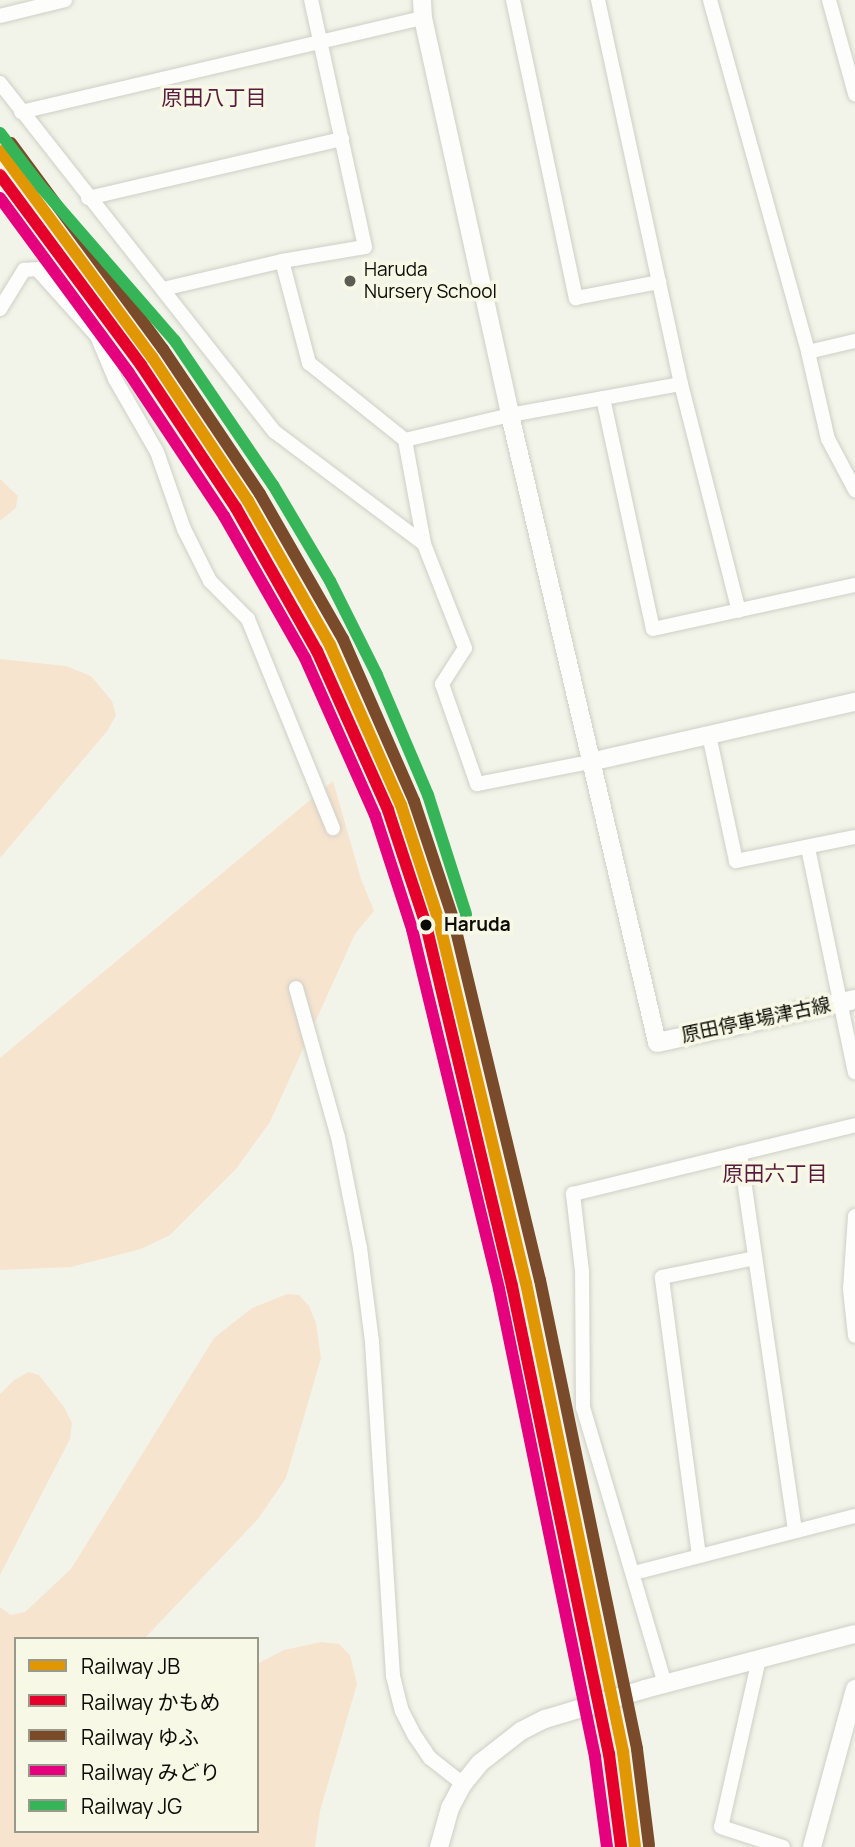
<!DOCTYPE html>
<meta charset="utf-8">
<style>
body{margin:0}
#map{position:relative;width:855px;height:1847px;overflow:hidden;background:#f3f4e9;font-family:Manrope,"Noto Sans JP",sans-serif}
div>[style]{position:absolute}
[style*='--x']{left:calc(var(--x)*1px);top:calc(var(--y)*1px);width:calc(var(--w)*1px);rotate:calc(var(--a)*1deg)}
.green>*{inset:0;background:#f7e4cf}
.roads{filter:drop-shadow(0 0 2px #cecfc6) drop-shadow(0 0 2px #cecfc6)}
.minor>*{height:14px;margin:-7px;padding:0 7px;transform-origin:7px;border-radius:7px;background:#fdfdfc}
.tertiary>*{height:18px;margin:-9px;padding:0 9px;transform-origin:9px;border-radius:9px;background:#fdfdfc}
.secondary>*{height:19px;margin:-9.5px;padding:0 9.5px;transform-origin:9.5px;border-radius:9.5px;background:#fdfdfc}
.rail>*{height:7px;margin-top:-3.5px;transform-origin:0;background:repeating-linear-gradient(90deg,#f7f8e5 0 13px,#bebebb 0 26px);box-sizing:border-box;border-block:2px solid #bebebb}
.rail-1>*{height:12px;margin:-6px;padding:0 6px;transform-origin:6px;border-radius:6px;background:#e09701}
.rail-2>*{height:12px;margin:-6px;padding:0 6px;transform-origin:6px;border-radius:6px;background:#e4002b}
.rail-3>*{height:12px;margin:-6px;padding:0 6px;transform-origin:6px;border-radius:6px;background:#7a4b2a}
.rail-4>*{height:12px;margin:-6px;padding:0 6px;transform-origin:6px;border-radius:6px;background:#e5007d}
.rail-5>*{height:12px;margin:-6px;padding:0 6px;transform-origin:6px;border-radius:6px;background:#36b558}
.dots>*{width:19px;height:19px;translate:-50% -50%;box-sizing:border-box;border:4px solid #f7f8e5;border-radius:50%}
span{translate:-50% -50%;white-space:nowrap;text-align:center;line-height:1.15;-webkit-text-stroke:7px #f7f8e5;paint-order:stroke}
.poi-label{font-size:19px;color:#0c0c06}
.left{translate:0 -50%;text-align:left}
.stop-label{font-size:19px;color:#0c0c06;font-weight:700}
.street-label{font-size:19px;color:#0c0c06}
.neighbourhood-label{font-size:21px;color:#591b3d}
.legend{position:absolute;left:14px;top:1637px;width:245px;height:196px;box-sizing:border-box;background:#f7f8e5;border:2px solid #999a8c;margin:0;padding:9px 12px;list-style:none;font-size:21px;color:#0c0c06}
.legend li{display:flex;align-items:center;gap:14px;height:35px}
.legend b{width:35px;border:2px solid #999a8c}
</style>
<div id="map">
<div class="green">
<div style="clip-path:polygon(0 479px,18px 496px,16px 508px,0 521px)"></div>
<div style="clip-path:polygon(0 659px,66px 666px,91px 676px,112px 701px,116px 715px,108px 730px,0 858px)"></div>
<div style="clip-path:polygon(333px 781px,361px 879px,374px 911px,355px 934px,270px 1122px,236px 1169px,170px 1235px,141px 1249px,71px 1267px,0 1270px,0 1058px)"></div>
<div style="clip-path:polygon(287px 1294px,299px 1295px,309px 1306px,316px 1323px,321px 1358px,286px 1478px,258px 1519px,144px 1639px,16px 1639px,16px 1831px,257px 1831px,257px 1664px,284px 1650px,321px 1642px,339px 1644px,350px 1655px,357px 1684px,320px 1811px,315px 1847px,0 1847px,0 1607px,11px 1615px,25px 1612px,71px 1569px,214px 1338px,252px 1308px)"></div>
<div style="clip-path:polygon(29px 1372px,39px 1375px,64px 1407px,72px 1423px,70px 1439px,0 1575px,0 1394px,14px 1380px)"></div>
</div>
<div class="roads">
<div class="minor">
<div style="--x:513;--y:0;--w:305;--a:78.1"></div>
<div style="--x:576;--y:298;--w:85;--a:-10.9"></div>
<div style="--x:598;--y:0;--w:393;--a:77.8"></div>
<div style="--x:681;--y:384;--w:234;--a:75.7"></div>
<div style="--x:710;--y:0;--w:365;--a:74.4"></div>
<div style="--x:808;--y:352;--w:89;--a:77.1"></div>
<div style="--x:828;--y:439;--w:58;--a:62.1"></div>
<div style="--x:829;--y:0;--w:98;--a:74.5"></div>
<div style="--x:0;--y:16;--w:67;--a:-13.8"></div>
<div style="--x:0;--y:83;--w:444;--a:51.8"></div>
<div style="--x:275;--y:432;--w:186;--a:36.9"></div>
<div style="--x:21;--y:112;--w:413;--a:-13.2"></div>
<div style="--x:88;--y:198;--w:261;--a:-13.1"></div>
<div style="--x:282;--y:261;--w:106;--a:75.2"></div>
<div style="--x:309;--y:363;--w:123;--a:38.7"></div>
<div style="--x:405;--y:440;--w:106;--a:79.6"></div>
<div style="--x:424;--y:544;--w:112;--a:68.5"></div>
<div style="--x:465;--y:648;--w:43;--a:122.6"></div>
<div style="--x:442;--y:684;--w:106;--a:70.7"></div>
<div style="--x:477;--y:784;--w:115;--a:-11"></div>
<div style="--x:163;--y:289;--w:122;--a:-13.2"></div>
<div style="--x:282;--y:261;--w:84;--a:-9.6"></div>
<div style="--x:365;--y:247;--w:253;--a:-102.3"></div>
<div style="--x:0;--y:309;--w:46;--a:-58.4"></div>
<div style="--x:24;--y:270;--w:13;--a:-4"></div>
<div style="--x:37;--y:269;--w:90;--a:48.2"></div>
<div style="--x:97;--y:336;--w:47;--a:67.3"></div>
<div style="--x:115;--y:379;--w:84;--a:60.1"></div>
<div style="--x:157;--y:452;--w:82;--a:70.7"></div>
<div style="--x:184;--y:529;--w:58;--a:63.4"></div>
<div style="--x:210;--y:581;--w:54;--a:45"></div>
<div style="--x:248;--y:619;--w:226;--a:67.9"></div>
<div style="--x:808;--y:352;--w:48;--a:-13.2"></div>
<div style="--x:603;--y:398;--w:236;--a:77.8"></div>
<div style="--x:653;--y:629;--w:207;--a:-12.3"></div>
<div style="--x:405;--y:440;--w:108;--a:-13.4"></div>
<div style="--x:510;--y:415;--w:174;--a:-10.3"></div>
<div style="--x:709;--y:735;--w:129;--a:77.9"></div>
<div style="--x:736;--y:861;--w:121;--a:-11.4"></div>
<div style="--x:808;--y:848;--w:229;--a:78.2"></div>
<div style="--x:296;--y:988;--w:155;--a:74.3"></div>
<div style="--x:338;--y:1137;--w:113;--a:78.8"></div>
<div style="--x:360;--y:1248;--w:95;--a:82.7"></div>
<div style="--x:372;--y:1342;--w:335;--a:86.4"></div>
<div style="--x:393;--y:1676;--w:36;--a:76"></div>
<div style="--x:402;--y:1711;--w:28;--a:63"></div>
<div style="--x:415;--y:1736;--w:27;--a:56"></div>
<div style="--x:430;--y:1758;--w:42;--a:38.2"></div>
<div style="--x:740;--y:1153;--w:382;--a:81.7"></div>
<div style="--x:855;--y:1216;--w:73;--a:93.9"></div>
<div style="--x:850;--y:1289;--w:47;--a:83.9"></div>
<div style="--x:699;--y:1556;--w:281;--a:-97.6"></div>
<div style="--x:662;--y:1277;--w:95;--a:-11.5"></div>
<div style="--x:634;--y:1573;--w:228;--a:-14.5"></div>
<div style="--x:759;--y:1659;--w:172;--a:102.7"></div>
<div style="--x:721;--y:1827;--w:65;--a:17.9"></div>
<div style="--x:665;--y:1684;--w:288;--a:-106.5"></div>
<div style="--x:583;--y:1408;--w:137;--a:-90.4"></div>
<div style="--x:582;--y:1271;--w:78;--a:-96.7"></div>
<div style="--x:573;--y:1194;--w:290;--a:-13.7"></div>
</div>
<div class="tertiary">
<div style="--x:422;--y:0;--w:18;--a:87"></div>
<div style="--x:423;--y:18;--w:406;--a:77.6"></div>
<div style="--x:510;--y:415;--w:644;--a:76.81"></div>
<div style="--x:590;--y:762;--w:272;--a:-12.8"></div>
<div style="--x:439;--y:1847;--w:41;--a:-74.2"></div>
<div style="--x:450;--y:1808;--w:27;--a:-62"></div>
<div style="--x:463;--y:1784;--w:27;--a:-51"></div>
<div style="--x:480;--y:1763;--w:52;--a:-38"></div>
<div style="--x:521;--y:1731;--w:27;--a:-27"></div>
<div style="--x:545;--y:1719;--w:104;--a:-16.7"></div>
<div style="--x:645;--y:1689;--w:217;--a:-14.7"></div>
<div style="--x:812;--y:1847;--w:164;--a:-74.8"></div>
</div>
<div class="secondary">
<div style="--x:657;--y:1042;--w:203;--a:-12.3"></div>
</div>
</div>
<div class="rail">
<div style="--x:466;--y:914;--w:14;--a:69"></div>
</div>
<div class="rail-1">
<div style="--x:0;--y:151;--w:256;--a:53.6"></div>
<div style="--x:152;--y:357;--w:173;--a:56.3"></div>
<div style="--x:248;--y:501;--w:166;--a:60.3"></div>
<div style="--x:330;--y:645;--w:175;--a:66.1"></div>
<div style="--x:401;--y:805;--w:122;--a:71.9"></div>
<div style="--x:439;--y:921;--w:372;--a:76.5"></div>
<div style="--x:526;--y:1283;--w:479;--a:78.3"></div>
<div style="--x:623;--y:1752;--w:96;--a:82.8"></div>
</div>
<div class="rail-2">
<div style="--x:0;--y:175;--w:237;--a:53.4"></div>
<div style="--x:141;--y:365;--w:172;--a:56.4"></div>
<div style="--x:236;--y:508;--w:164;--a:60.5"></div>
<div style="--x:317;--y:651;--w:174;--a:65.9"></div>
<div style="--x:388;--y:810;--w:121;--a:71.7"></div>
<div style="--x:426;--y:925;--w:371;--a:76.6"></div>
<div style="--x:512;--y:1286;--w:478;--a:78.3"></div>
<div style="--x:609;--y:1754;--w:94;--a:82.6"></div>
</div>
<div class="rail-3">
<div style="--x:11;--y:143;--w:256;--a:53.6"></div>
<div style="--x:163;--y:349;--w:174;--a:56.2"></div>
<div style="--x:260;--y:494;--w:167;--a:60.2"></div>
<div style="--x:343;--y:639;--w:177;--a:66.3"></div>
<div style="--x:414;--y:801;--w:123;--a:71.6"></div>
<div style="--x:453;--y:918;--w:372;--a:76.5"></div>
<div style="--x:540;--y:1280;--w:479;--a:78.3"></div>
<div style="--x:637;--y:1749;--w:97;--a:82.9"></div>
</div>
<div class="rail-4">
<div style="--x:0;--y:198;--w:217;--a:53.6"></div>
<div style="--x:129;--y:373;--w:172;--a:56.4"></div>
<div style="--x:224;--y:516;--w:163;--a:60.3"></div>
<div style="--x:305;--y:658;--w:172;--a:66"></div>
<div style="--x:375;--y:815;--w:120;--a:72"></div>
<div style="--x:412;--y:929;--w:370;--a:76.4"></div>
<div style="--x:499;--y:1289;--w:478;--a:78.4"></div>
<div style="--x:595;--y:1757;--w:91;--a:82.4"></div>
</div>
<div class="rail-5">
<div style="--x:0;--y:133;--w:69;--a:52.6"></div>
<div style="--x:42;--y:188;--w:203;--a:49"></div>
<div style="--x:175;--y:341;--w:174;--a:55.8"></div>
<div style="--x:273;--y:485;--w:112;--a:59.3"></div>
<div style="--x:330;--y:581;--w:105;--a:63.4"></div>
<div style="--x:377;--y:675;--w:130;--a:67"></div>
<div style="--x:428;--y:795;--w:125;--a:72.3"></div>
</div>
<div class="dots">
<div style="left:350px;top:281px;background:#5d5d55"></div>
<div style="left:426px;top:925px;background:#0c0c06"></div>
</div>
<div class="poi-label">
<span class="left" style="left:364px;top:281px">Haruda<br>Nursery School</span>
</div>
<div class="stop-label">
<span class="left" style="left:444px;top:925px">Haruda</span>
</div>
<div class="street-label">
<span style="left:756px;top:1020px;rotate:-12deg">原田停車場津古線</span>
</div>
<div class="neighbourhood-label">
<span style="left:214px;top:97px">原田八丁目</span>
<span style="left:775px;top:1173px">原田六丁目</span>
</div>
<ul class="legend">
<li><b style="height:9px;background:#e09701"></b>Railway JB</li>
<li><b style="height:9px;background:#e4002b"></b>Railway かもめ</li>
<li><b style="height:9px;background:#7a4b2a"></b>Railway ゆふ</li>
<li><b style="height:9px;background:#e5007d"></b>Railway みどり</li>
<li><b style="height:9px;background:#36b558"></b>Railway JG</li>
</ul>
</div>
